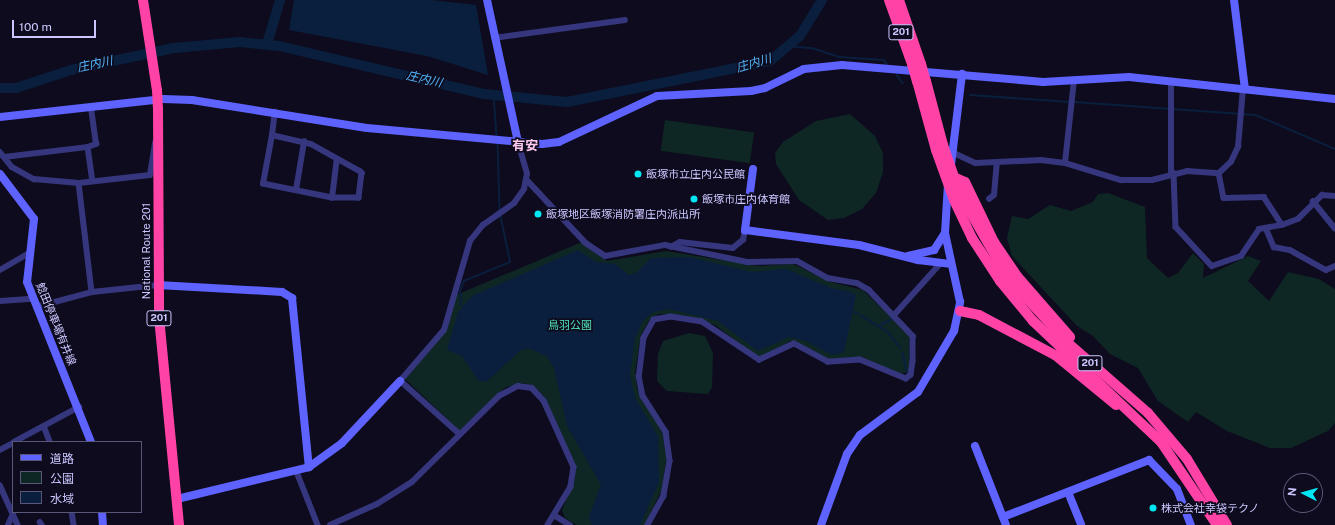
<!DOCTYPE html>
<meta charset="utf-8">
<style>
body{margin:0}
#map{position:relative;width:1335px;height:525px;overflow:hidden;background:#0d0b1d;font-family:"Public Sans","Noto Sans JP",sans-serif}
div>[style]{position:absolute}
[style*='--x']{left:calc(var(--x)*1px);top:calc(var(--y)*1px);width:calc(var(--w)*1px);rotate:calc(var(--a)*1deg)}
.green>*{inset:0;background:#0e2725;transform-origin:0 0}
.water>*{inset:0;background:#0a1f3e}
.stream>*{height:1.5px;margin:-0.75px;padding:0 0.75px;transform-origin:0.75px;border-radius:0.75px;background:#0a1f3e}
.river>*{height:10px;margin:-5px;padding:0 5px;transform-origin:5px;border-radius:5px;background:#0a1f3e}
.street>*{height:5.5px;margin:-2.75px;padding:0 2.75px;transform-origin:2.75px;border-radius:2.75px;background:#35367d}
.secondary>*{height:8px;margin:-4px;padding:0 4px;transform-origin:4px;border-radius:4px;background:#5e62ff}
.highway>*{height:10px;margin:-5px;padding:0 5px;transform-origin:5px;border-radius:5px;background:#ff42a6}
.highway-bridge>*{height:10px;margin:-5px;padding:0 5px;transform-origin:5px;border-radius:5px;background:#ff42a6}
.dots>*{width:11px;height:11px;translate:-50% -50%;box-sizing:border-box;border:2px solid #0d0b1d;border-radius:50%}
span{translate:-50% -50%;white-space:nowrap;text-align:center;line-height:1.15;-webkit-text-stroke:3.5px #0d0b1d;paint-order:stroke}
.shield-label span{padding:1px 3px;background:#0d0b1d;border:1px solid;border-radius:3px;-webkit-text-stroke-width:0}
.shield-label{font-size:10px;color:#cbc7ff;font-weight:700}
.poi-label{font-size:11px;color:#cbc7ff}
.left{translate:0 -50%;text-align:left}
.street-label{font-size:11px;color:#cbc7ff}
.park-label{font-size:11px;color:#52e0b6}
.water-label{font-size:12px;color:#55b8ff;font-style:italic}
.quarter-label{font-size:13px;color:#ffc9ee;font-weight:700}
.legend{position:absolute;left:12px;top:441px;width:130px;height:72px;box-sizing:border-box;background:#0d0b1d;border:1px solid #595677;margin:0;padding:5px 7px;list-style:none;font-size:12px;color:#cbc7ff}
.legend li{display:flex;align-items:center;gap:8px;height:20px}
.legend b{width:20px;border:1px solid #595677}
.north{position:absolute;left:1283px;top:473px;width:40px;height:40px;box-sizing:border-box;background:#0d0b1d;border:1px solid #595677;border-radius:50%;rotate:276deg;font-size:11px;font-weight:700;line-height:16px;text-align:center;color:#cbc7ff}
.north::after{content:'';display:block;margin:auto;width:14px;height:18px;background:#00e6f2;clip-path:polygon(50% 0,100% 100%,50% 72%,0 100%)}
.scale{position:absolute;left:12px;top:20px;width:84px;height:18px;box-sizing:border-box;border:2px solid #cbc7ff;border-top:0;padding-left:5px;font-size:12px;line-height:14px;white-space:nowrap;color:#cbc7ff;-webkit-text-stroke:3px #0d0b1d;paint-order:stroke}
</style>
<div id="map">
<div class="green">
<div style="clip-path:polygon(850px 114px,875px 136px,883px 153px,883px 172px,876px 193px,862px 209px,844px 218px,828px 220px,799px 200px,776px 164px,775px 153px,783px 142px,816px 121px)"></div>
<div style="left:665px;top:120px;width:90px;height:31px;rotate:8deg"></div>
<div style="clip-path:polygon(1108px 193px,1145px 207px,1147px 258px,1168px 278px,1178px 273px,1193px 253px,1204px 264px,1203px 278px,1248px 256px,1261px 261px,1248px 281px,1269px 301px,1288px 272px,1319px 279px,1335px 289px,1335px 423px,1328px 431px,1291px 448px,1270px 448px,1227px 431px,1196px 412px,1188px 422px,1158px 401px,1138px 368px,1110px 354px,1093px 336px,1077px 326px,1012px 256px,1007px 238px,1012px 216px,1028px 219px,1050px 205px,1071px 211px,1093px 202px,1098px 194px)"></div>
<div style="clip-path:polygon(582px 242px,607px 261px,666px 251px,759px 266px,793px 264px,831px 282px,863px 290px,909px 335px,909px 372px,900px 374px,864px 358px,826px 360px,790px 341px,765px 356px,756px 356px,715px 325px,688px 316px,659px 314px,650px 319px,641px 335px,635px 372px,637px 388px,664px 436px,667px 454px,662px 489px,645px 525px,576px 525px,565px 518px,562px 510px,575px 480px,575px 463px,539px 391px,523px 383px,506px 387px,460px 431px,404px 378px,438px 341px,456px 295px)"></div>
<div style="clip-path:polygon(689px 333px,705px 336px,713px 353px,712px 387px,708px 394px,667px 391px,657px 381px,658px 354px,663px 341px)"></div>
</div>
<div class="water">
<div style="clip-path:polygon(294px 0,432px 0,476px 5px,488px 75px,427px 56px,289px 30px)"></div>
<div style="clip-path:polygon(578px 250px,596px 262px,615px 264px,629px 275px,636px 273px,651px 258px,689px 257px,752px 272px,786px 269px,831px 288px,851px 292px,856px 295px,844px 352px,832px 355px,806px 341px,789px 337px,758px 351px,718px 321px,669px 309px,653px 312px,643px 321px,635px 338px,630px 375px,635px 398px,658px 436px,659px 482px,640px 525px,592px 525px,589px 517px,601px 485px,567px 426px,554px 368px,547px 356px,528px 348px,521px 350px,486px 382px,478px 380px,462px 356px,447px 350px,458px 312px,472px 296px)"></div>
</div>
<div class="stream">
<div style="--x:788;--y:46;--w:24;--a:5"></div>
<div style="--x:812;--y:48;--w:28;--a:18"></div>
<div style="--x:839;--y:57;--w:45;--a:3.8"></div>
<div style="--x:884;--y:60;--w:5;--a:53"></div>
<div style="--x:897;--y:75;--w:10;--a:53"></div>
<div style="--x:970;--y:95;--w:100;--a:4"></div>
<div style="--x:494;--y:96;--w:41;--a:85.8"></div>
<div style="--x:1074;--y:102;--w:182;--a:4.1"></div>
<div style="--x:1256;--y:115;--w:86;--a:23.3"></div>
<div style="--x:498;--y:142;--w:69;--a:88.3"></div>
<div style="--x:461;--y:306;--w:15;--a:-94"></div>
<div style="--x:460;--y:291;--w:11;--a:-68"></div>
<div style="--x:464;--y:281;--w:50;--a:-22.4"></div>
<div style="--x:510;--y:262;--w:49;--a:-101.8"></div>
<div style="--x:854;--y:312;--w:3;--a:18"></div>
<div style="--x:860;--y:315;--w:31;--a:31"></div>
<div style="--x:887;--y:331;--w:22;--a:51"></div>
<div style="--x:879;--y:326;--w:17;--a:-28"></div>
<div style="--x:903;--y:353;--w:19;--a:78"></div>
</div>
<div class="river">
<div style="--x:267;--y:44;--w:46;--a:-73.5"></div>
<div style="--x:0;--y:88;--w:16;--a:0"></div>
<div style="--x:16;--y:88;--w:58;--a:-18.1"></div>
<div style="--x:71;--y:70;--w:105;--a:-12.1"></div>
<div style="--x:174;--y:48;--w:66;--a:-5.2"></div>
<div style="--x:240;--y:42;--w:39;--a:6"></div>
<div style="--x:279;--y:46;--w:211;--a:13.2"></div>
<div style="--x:484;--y:94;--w:83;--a:5.5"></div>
<div style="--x:567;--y:102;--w:207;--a:-11.4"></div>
<div style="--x:770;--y:61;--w:39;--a:-40"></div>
<div style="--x:800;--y:36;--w:42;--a:-58.6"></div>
</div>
<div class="street">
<div style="--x:494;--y:38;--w:132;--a:-7.8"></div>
<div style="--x:272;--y:135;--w:40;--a:13"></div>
<div style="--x:311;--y:144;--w:56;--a:28.9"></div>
<div style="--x:360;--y:171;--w:3;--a:45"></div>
<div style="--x:362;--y:173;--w:25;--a:97"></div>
<div style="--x:359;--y:198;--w:27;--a:180"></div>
<div style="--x:332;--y:198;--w:70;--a:-168.5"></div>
<div style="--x:263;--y:184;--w:50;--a:-79.6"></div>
<div style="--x:272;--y:135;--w:23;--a:-83"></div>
<div style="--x:88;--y:147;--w:9;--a:-21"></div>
<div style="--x:96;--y:144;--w:36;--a:-98"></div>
<div style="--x:0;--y:152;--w:19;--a:51"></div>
<div style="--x:12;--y:167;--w:25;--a:29"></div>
<div style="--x:34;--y:179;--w:45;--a:5.1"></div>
<div style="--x:79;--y:183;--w:71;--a:-6.4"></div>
<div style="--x:150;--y:175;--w:33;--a:-81"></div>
<div style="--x:952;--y:152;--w:26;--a:25"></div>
<div style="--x:976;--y:163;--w:65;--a:-2.6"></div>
<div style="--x:1041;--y:160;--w:24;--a:7"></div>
<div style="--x:1065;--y:163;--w:59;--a:16.9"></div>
<div style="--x:1121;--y:180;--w:31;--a:0"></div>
<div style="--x:1152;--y:180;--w:36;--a:-14"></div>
<div style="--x:1187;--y:171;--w:32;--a:4"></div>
<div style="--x:1219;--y:173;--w:16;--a:-43"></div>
<div style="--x:1231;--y:162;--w:17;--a:-65"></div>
<div style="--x:1238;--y:147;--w:58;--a:-85.1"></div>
<div style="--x:4;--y:157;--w:85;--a:-6.8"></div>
<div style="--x:88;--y:147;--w:34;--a:82"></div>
<div style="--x:1065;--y:163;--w:83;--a:-83.8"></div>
<div style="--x:1174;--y:173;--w:54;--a:87.9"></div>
<div style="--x:1176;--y:227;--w:53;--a:47.3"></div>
<div style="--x:1212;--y:266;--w:31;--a:-19"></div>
<div style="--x:1241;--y:256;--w:32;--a:-56"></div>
<div style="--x:1259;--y:229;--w:23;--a:-10"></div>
<div style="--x:1219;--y:173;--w:25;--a:79"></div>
<div style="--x:1224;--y:198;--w:40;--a:-1.4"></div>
<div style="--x:1264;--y:197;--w:33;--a:57"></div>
<div style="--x:1282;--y:225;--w:17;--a:-21"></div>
<div style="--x:1298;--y:219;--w:34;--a:-45"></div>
<div style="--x:1322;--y:195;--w:13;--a:4"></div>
<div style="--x:1171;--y:174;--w:93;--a:-90"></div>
<div style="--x:527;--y:180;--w:86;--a:46.9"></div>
<div style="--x:586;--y:243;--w:23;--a:34"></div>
<div style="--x:605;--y:256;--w:61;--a:-10.4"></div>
<div style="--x:665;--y:245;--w:85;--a:11.6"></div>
<div style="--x:748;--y:262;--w:49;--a:-1.2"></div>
<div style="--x:797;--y:261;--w:35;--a:29"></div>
<div style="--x:828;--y:278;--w:29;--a:10"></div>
<div style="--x:857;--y:283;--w:14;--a:30"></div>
<div style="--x:869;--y:290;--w:64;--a:46.3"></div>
<div style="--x:913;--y:336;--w:25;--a:90"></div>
<div style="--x:913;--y:361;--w:14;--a:98"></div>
<div style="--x:911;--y:375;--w:6;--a:141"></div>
<div style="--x:906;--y:379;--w:50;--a:-157.6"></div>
<div style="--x:860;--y:360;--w:32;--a:176"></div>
<div style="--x:828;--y:362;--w:38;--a:-152"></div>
<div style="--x:794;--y:344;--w:38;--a:155"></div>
<div style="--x:759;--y:360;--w:69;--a:-146.3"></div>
<div style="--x:702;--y:322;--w:31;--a:-171"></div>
<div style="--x:671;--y:317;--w:17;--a:170"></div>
<div style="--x:654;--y:320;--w:21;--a:119"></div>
<div style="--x:644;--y:338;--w:38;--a:97"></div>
<div style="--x:639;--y:376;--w:20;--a:79"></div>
<div style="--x:643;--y:396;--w:43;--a:57.4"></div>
<div style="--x:666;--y:432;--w:29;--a:82"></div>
<div style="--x:670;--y:461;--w:36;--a:100"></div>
<div style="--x:664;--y:496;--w:33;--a:119"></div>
<div style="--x:79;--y:183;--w:110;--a:83.2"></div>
<div style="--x:296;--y:190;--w:49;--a:-80.5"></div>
<div style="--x:332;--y:198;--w:39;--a:-83"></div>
<div style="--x:989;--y:199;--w:6;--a:-39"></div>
<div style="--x:994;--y:195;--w:32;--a:-85"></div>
<div style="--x:1313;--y:201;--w:35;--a:51"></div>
<div style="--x:1266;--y:228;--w:21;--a:67"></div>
<div style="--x:1274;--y:247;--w:16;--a:11"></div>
<div style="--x:1290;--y:250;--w:41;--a:29.1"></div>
<div style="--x:1326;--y:270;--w:10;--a:-24"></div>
<div style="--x:671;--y:247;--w:10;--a:-29"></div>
<div style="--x:680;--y:242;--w:53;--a:6.5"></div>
<div style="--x:733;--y:248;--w:13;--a:-39"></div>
<div style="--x:743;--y:240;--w:10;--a:-79"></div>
<div style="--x:0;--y:270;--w:34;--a:-30"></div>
<div style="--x:0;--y:301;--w:32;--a:-4"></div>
<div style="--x:36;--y:307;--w:58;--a:-15"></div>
<div style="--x:92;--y:292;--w:66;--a:-6.1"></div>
<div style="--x:895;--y:314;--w:67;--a:-48"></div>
<div style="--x:44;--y:426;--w:17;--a:69"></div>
<div style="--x:460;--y:435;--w:81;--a:-138"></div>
<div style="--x:400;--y:381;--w:67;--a:-49.2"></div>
<div style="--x:444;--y:330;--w:93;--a:-73.7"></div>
<div style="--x:470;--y:241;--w:21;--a:-51"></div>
<div style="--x:483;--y:225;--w:38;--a:-35"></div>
<div style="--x:514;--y:203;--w:17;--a:-54"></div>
<div style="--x:524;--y:189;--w:15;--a:-79"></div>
<div style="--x:527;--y:174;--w:33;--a:-106"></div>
<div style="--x:14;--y:442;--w:74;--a:-28.3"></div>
<div style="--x:0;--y:450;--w:15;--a:-28"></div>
<div style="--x:297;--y:472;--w:57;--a:68.4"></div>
<div style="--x:0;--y:485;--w:44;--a:65.8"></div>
<div style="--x:72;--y:512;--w:13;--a:81"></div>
<div style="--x:554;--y:515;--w:19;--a:32"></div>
<div style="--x:40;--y:522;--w:4;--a:56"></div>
<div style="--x:8;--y:525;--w:12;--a:-66"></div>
<div style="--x:330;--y:525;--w:51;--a:-24.1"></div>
<div style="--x:377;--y:504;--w:41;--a:-32.2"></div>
<div style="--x:412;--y:482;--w:122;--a:-44.7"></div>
<div style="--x:499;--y:396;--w:21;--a:-28"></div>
<div style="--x:518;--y:386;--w:14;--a:8"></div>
<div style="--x:532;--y:388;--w:18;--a:47"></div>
<div style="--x:544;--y:401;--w:72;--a:65.6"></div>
<div style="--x:574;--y:467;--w:20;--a:99"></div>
<div style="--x:571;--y:487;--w:44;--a:121.2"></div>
</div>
<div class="secondary">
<div style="--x:487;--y:0;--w:145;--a:77.7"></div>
<div style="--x:1234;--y:0;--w:90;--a:83"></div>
<div style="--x:0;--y:117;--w:164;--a:-6.3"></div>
<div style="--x:163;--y:99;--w:29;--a:2"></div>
<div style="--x:192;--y:100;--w:177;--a:9.1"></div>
<div style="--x:367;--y:128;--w:176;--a:5.2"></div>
<div style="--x:542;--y:144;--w:17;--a:-7"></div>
<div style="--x:559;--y:142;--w:108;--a:-25.1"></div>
<div style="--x:657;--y:96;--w:94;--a:-3"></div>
<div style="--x:751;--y:91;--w:14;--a:-12"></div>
<div style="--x:765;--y:88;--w:43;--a:-26"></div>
<div style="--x:804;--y:69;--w:38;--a:-6"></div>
<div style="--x:842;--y:65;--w:202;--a:4.8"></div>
<div style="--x:1043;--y:82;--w:86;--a:-3.3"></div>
<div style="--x:1129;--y:77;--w:207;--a:6.1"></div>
<div style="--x:951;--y:165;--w:92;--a:-83.1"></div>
<div style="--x:753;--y:169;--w:62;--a:97.5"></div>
<div style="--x:745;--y:230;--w:115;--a:7.5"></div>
<div style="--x:859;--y:245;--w:61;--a:14.3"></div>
<div style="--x:918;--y:260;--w:32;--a:7"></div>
<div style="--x:0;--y:174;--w:56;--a:52.9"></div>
<div style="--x:34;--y:219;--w:63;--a:96.3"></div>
<div style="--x:27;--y:282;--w:172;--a:68.2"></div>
<div style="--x:908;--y:256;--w:27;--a:-13"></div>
<div style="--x:934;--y:250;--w:20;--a:-57"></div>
<div style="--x:158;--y:285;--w:124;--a:3.2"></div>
<div style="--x:282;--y:292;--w:12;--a:31"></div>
<div style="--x:292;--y:298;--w:170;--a:84.3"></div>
<div style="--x:975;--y:446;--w:85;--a:68.6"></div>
<div style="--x:1068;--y:492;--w:35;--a:68"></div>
<div style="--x:177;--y:499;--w:136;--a:-13.6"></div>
<div style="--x:309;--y:467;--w:41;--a:-36"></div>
<div style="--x:342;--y:443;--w:85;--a:-46.9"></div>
<div style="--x:102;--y:512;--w:13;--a:86"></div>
<div style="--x:1003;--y:517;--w:157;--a:-21.3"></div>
<div style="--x:1149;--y:460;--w:40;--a:46"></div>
<div style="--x:1177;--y:489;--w:39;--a:69"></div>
<div style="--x:821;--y:525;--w:76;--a:-69.9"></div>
<div style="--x:847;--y:454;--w:23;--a:-56"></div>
<div style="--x:860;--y:435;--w:72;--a:-36.6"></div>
<div style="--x:918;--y:392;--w:71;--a:-59.5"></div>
<div style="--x:954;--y:331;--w:30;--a:-78"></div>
<div style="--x:960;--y:302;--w:71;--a:-102.3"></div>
<div style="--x:945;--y:233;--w:49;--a:-86.5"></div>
</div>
<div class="highway">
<div style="--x:143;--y:0;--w:91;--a:81.2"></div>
<div style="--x:889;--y:0;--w:68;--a:70.2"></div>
<div style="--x:899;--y:0;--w:68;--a:71"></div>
<div style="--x:917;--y:81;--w:72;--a:74.6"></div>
<div style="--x:926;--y:81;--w:66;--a:75.1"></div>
<div style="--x:158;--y:109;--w:208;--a:89.7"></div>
<div style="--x:159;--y:317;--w:209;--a:84.5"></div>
<div style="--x:949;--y:175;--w:17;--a:24"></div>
<div style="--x:965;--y:182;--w:67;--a:64.2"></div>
<div style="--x:994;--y:242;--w:41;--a:55.9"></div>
<div style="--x:1017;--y:276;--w:81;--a:49"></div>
<div style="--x:960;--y:194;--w:97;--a:60.3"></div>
<div style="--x:1008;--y:278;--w:88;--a:47.3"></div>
<div style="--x:1068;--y:343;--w:106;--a:41.2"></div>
<div style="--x:1148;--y:413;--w:60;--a:49.7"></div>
<div style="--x:1187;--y:459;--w:77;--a:58.8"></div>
<div style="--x:954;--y:200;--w:42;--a:64.7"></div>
<div style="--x:972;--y:238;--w:51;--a:56.9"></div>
<div style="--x:1000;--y:281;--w:52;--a:50.5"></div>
<div style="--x:1033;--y:321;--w:176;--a:43.4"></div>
<div style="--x:1161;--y:442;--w:100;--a:56"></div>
<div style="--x:960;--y:311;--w:19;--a:12"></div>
<div style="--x:979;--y:315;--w:86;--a:27.8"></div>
<div style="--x:1055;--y:355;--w:79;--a:39.3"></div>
</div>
<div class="highway-bridge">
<div style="--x:912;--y:64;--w:18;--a:74"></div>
<div style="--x:921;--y:64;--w:18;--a:74"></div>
<div style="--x:157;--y:90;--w:19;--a:87"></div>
<div style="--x:943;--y:145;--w:52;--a:70.9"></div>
<div style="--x:936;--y:150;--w:53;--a:70.2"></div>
</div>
<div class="dots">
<div style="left:638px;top:174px;background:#00e6f2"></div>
<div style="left:694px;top:199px;background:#00e6f2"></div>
<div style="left:538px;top:214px;background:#00e6f2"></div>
<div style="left:1153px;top:508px;background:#00e6f2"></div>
</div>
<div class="shield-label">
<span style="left:901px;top:32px">201</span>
<span style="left:159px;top:318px">201</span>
<span style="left:1090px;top:363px">201</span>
</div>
<div class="poi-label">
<span class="left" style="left:646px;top:174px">飯塚市立庄内公民館</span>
<span class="left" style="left:702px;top:199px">飯塚市庄内体育館</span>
<span class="left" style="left:546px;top:214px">飯塚地区飯塚消防署庄内派出所</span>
<span class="left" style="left:1161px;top:508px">株式会社幸袋テクノ</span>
</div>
<div class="street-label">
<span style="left:146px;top:251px;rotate:-90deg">National Route 201</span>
<span style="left:56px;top:324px;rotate:68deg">鯰田停車場有井線</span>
</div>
<div class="park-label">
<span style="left:570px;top:325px">鳥羽公園</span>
</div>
<div class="water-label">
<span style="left:754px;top:64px;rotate:-16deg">庄内川</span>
<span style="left:95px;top:65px;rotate:-12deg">庄内川</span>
<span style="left:424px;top:80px;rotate:13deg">庄内川</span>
</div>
<div class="quarter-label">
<span style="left:525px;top:146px">有安</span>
</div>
<ul class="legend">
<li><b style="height:5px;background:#5e62ff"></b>道路</li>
<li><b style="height:11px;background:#0e2725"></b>公園</li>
<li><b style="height:11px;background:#0a1f3e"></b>水域</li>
</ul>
<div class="north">N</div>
<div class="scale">100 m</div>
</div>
